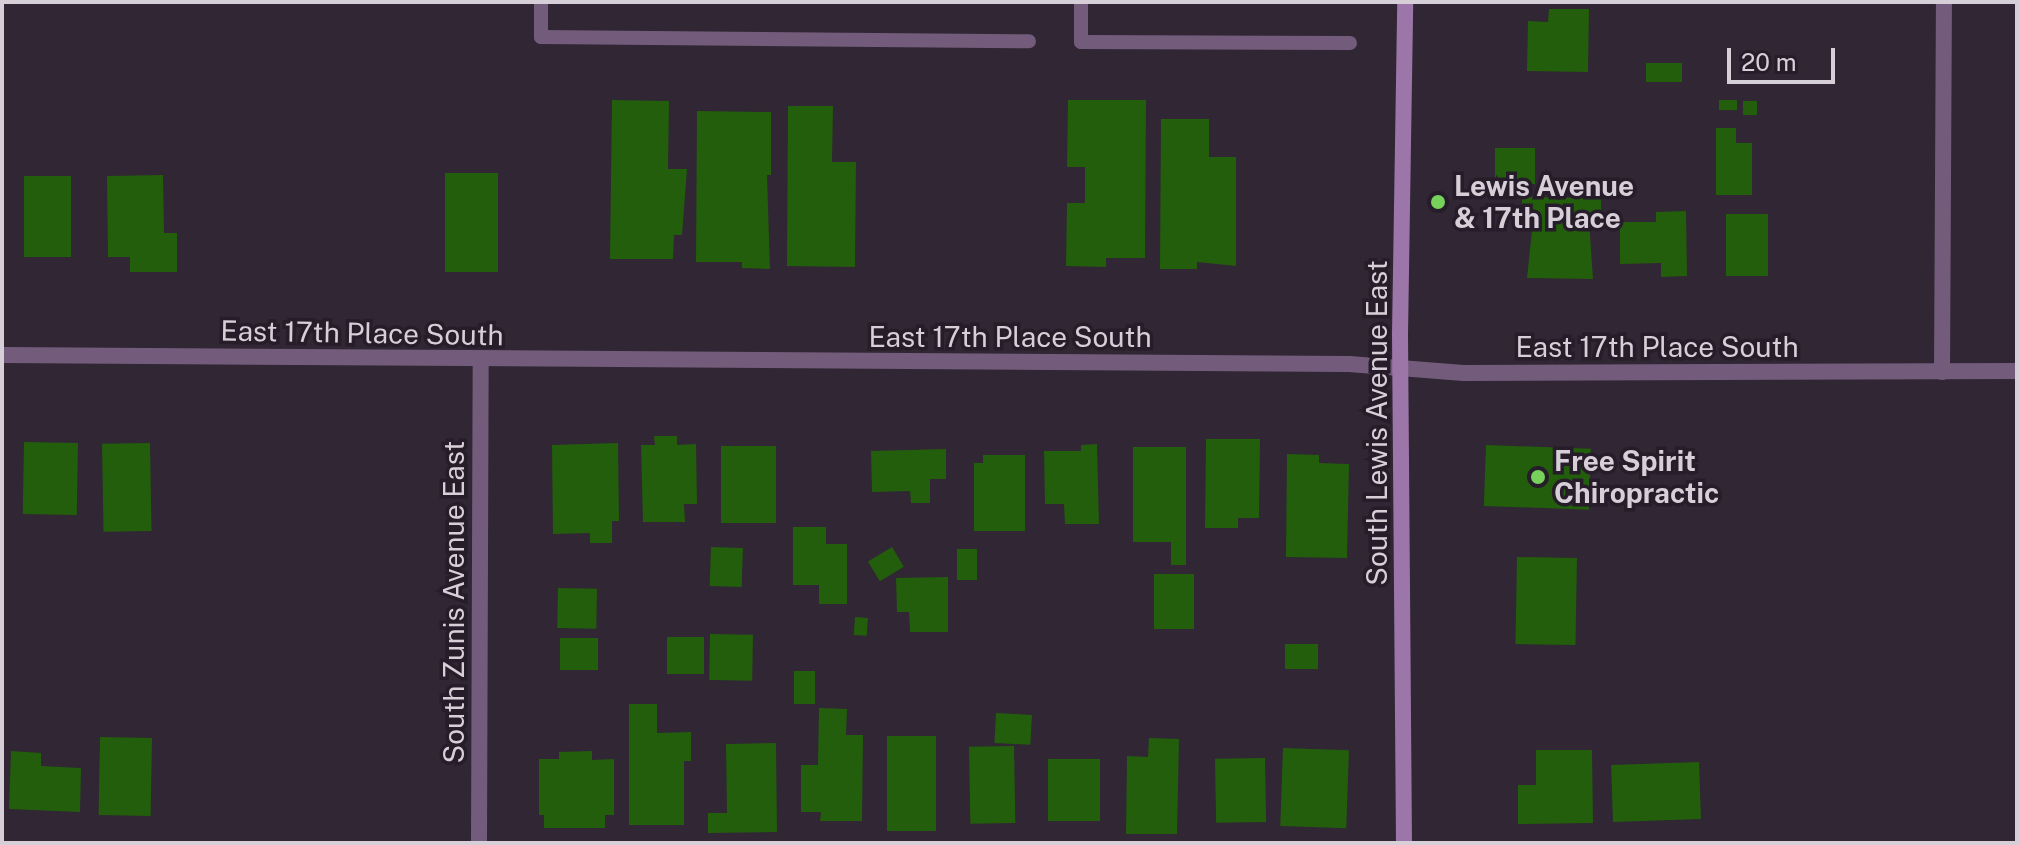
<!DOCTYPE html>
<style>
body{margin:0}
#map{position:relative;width:2019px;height:845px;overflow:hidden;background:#302634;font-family:"Public Sans",sans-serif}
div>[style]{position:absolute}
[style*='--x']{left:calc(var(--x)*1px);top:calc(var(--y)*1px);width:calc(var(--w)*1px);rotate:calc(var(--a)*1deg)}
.building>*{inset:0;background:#235e0c;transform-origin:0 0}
.lane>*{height:14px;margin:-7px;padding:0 7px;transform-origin:7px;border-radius:7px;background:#735c7b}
.street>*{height:16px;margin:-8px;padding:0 8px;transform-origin:8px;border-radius:8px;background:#735c7b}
.secondary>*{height:16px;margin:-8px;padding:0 8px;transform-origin:8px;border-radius:8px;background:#9c76a9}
.dots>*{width:22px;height:22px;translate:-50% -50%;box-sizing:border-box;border:4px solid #261c2a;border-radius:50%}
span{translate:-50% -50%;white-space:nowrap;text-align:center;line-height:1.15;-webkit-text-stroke:7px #261c2a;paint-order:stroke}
.poi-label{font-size:28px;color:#d6cfd8;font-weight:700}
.left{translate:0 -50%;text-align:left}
.street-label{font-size:28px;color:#d6cfd8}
.frame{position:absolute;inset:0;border:4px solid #d6cfd8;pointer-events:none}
.scale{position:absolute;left:1727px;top:48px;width:108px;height:36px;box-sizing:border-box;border:4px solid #d6cfd8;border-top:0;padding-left:10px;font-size:24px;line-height:28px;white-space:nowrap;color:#d6cfd8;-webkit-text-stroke:6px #261c2a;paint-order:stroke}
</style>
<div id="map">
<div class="building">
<div style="clip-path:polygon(1549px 9px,1589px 9px,1588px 72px,1527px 71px,1528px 21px,1548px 22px)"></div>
<div style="left:1646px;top:63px;width:36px;height:19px"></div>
<div style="clip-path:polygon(612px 100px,669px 101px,668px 169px,687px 169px,682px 235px,674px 235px,673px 259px,610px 259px)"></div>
<div style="clip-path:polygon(1068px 100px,1146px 100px,1145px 258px,1106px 258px,1106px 267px,1066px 266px,1067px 203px,1085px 203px,1085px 167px,1067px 167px)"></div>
<div style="left:1737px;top:100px;width:10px;height:18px;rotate:90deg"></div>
<div style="left:1743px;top:101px;width:14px;height:14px"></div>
<div style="clip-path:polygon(788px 106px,833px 106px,832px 162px,856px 162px,855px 267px,787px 266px)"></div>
<div style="clip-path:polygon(697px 111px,771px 112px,771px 175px,767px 175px,770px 269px,742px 268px,742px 262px,696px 262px)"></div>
<div style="clip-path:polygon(1161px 119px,1209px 119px,1209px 157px,1236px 157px,1236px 266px,1197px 262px,1197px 269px,1160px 269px)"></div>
<div style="clip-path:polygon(1716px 128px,1736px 128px,1736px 143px,1752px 143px,1752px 195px,1716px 195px)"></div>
<div style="left:1535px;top:148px;width:36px;height:40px;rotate:90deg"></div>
<div style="left:445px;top:173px;width:53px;height:99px"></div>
<div style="clip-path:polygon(163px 175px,164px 233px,177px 233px,177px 272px,130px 272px,130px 257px,108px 257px,107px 176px)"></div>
<div style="left:24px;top:176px;width:47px;height:81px"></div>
<div style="clip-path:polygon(1522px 197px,1601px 198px,1601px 220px,1589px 220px,1593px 279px,1527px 278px,1533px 221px,1522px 220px)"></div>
<div style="clip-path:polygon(1686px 211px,1687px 276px,1661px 277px,1661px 263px,1620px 264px,1620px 222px,1656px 222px,1656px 212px)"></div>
<div style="left:1726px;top:214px;width:42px;height:62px"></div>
<div style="clip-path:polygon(654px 436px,677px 436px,677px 445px,696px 444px,697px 504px,684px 504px,685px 522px,643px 522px,641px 445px,655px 445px)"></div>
<div style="clip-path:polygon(1206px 439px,1260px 439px,1259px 518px,1238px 518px,1238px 528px,1205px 528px)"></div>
<div style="left:24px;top:442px;width:54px;height:72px;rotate:1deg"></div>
<div style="left:150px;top:443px;width:88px;height:48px;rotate:89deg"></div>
<div style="clip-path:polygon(618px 443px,619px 521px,612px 521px,612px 543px,590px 543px,590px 533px,553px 534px,552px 445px)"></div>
<div style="clip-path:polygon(1097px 444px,1099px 524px,1065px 524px,1064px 504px,1045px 504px,1044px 451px,1081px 451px,1081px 445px)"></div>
<div style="left:1486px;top:445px;width:105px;height:61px;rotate:2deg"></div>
<div style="left:721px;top:446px;width:55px;height:77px"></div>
<div style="clip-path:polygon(1133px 447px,1186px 447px,1186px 565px,1171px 565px,1171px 542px,1133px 542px)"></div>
<div style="clip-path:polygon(946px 449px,946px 479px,930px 479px,930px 503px,911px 503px,910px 491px,872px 492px,871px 451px)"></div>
<div style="clip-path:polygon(1287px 454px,1319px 455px,1319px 463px,1349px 464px,1347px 558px,1286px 557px)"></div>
<div style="clip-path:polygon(983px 455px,1025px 455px,1025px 531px,974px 531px,974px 463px,983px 463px)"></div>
<div style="clip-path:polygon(793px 527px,826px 527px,826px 544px,847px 544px,847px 604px,819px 604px,819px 585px,793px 585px)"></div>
<div style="left:711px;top:547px;width:32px;height:39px;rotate:2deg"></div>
<div style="left:892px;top:547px;width:23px;height:28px;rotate:59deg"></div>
<div style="left:957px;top:549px;width:20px;height:31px"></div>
<div style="left:1517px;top:557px;width:60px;height:87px;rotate:1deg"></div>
<div style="left:1154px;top:574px;width:40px;height:55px"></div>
<div style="clip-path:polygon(948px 577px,948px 632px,910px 632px,909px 612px,897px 612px,896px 578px)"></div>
<div style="left:558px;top:588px;width:39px;height:40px;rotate:1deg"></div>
<div style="left:855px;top:617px;width:13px;height:18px;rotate:4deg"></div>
<div style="left:710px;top:634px;width:43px;height:46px;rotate:1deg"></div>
<div style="left:667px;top:637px;width:37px;height:37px"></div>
<div style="left:560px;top:638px;width:38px;height:32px"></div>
<div style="left:1285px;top:644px;width:33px;height:25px"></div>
<div style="left:794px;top:671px;width:21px;height:33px"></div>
<div style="clip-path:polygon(629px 704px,657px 704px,657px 733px,691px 732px,691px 761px,684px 761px,684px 825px,629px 825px)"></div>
<div style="clip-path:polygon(819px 708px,847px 709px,846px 735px,863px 735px,862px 821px,820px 821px,821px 812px,801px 812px,801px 765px,818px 765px)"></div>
<div style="left:996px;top:713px;width:36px;height:30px;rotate:3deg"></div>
<div style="left:887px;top:736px;width:49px;height:95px"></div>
<div style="left:100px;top:737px;width:52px;height:78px;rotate:1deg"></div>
<div style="clip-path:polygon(1149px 738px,1179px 739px,1177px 834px,1126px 834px,1127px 756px,1148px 757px)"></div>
<div style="clip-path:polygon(776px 743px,777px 832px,708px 833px,708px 813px,727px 813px,726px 744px)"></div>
<div style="left:1014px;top:746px;width:77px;height:45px;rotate:89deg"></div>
<div style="left:1283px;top:748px;width:66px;height:78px;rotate:2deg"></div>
<div style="clip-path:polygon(1536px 750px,1592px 750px,1593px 823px,1518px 824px,1518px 785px,1536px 785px)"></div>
<div style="clip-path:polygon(11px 751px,41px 753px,41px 766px,81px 768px,80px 812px,9px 809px)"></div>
<div style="clip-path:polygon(592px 751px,592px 760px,614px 759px,614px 815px,605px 815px,605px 828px,544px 828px,544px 815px,539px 815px,539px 759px,559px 759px,559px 752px)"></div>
<div style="left:1265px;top:758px;width:64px;height:50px;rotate:89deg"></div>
<div style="left:1048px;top:759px;width:52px;height:62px"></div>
<div style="left:1699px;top:762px;width:57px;height:88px;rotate:88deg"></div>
</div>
<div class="lane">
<div style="--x:541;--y:2;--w:35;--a:90"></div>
<div style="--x:541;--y:37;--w:488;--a:0.5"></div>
<div style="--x:1081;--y:2;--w:40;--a:90"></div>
<div style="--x:1081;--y:42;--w:269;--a:0.2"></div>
</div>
<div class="street">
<div style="--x:2;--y:355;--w:1347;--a:0.38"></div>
<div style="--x:1349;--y:364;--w:115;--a:4.5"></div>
<div style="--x:1464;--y:373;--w:553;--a:-0.21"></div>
<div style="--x:1942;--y:372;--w:370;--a:-89.7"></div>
<div style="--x:479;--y:843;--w:482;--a:-89.8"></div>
</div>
<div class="secondary">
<div style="--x:1404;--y:843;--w:508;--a:-90.45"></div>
<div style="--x:1400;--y:335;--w:333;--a:-89.1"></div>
</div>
<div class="dots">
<div style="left:1438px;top:202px;background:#76d25a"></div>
<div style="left:1538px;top:477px;background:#76d25a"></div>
</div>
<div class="poi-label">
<span class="left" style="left:1454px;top:202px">Lewis Avenue<br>&amp; 17th Place</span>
<span class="left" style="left:1554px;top:477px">Free Spirit<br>Chiropractic</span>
</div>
<div class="street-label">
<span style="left:362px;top:333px;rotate:1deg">East 17th Place South</span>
<span style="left:1010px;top:337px">East 17th Place South</span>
<span style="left:1657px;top:347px">East 17th Place South</span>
<span style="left:1377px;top:423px;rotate:-90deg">South Lewis Avenue East</span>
<span style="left:454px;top:602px;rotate:-90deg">South Zunis Avenue East</span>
</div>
<div class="frame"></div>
<div class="scale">20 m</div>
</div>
